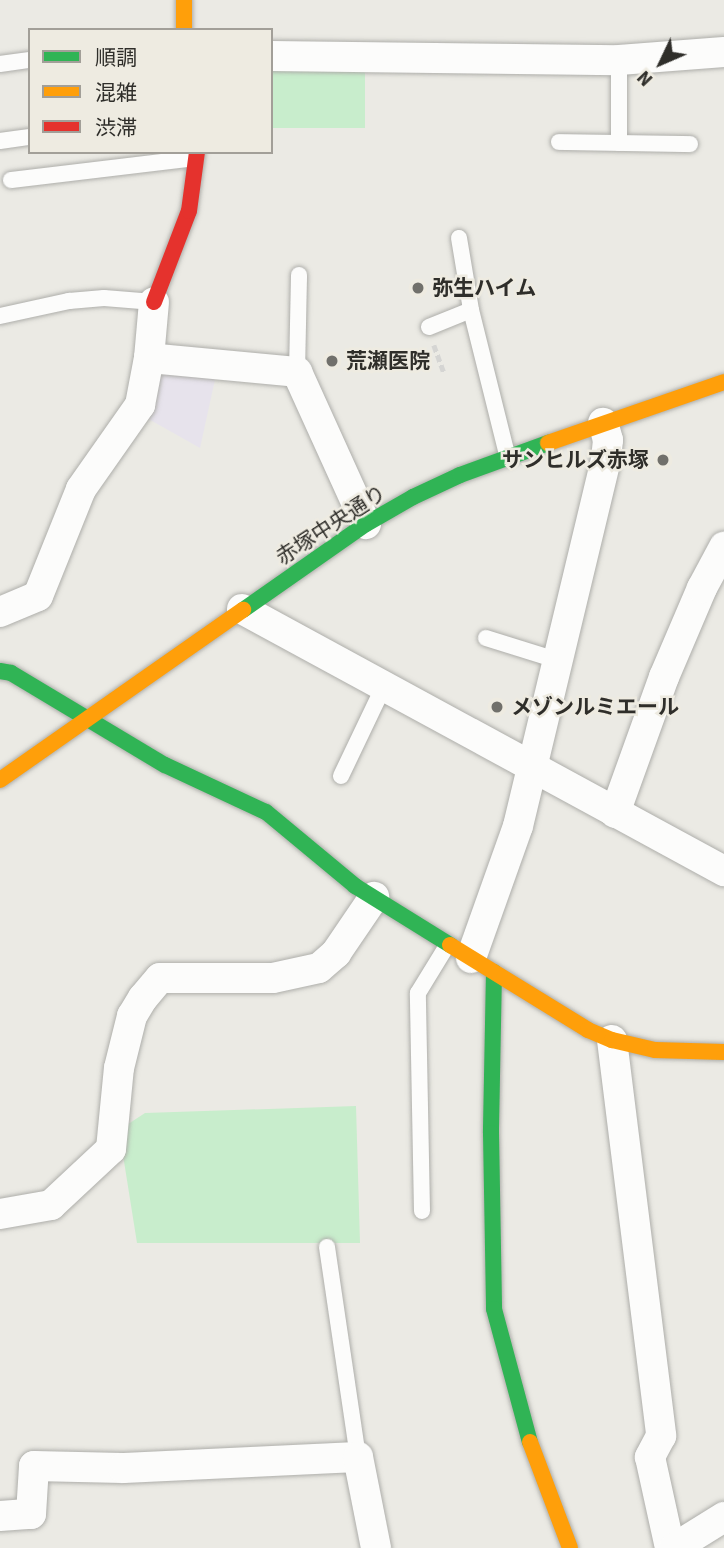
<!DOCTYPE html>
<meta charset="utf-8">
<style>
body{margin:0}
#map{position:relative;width:724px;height:1548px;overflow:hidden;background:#ebeae4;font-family:"Source Sans 3","Noto Sans JP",sans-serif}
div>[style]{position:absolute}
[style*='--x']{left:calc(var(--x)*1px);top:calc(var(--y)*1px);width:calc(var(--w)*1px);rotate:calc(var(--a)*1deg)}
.industrial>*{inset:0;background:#e7e3ec}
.green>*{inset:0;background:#c8edcc;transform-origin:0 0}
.path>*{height:4.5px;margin-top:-2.25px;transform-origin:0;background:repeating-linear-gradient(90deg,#d5d5d3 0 7px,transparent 0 10.5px)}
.roads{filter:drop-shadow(0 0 2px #aeaeaa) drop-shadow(0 0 2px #aeaeaa)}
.lane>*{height:16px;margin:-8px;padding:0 8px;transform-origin:8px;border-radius:8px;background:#fcfcfb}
.street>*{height:30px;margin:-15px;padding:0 15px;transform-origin:15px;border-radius:15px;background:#fcfcfb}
.fast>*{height:16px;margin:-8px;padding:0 8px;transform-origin:8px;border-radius:8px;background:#30b455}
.slow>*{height:16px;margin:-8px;padding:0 8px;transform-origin:8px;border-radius:8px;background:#ff9f0a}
.jam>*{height:16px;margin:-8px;padding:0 8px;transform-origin:8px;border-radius:8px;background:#e5322d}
.dots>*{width:19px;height:19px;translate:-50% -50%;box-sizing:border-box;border:4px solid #eeebe1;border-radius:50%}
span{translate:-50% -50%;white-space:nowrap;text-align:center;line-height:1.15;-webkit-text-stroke:5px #eeebe1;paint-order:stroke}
.poi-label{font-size:21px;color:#2f2e2a;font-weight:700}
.left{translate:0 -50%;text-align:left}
.right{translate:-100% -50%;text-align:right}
.street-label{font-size:21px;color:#2f2e2a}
.legend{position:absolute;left:28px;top:28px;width:245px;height:126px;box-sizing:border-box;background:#eeebe1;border:2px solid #a29f98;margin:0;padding:9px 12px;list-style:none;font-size:21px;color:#2f2e2a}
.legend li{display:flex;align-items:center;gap:14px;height:35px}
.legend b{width:35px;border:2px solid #a29f98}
.north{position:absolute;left:626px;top:28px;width:70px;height:70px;-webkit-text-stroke:5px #eeebe1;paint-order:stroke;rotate:226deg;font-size:19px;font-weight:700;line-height:28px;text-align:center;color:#2f2e2a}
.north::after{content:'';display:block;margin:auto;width:24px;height:32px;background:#2f2e2a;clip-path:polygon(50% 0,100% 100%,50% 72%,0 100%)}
</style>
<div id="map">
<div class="industrial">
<div style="clip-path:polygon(168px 369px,216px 375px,200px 448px,145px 417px,157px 376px)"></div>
</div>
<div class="green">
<div style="left:271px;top:66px;width:94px;height:62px"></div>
<div style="clip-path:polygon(356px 1106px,360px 1243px,137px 1243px,119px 1130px,145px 1113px)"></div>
</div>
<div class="path">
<div style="--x:434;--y:345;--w:30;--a:70"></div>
</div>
<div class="roads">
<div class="lane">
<div style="--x:619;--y:60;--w:83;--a:90"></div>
<div style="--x:0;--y:64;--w:30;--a:-8"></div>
<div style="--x:0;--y:141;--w:30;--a:-8"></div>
<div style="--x:559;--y:142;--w:131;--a:0.9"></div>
<div style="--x:11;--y:180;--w:186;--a:-6.8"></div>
<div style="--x:459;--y:238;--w:73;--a:80.5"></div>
<div style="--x:0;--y:316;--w:71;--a:-12.3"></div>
<div style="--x:69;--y:301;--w:35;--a:-5"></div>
<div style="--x:104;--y:298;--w:50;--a:4.6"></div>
<div style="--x:429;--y:327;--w:45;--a:-22"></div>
<div style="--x:471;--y:310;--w:153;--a:76"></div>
<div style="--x:297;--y:372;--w:97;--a:-88.8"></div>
<div style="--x:486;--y:638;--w:73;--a:17.4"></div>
<div style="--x:341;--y:776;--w:100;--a:-64.5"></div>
<div style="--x:422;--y:1211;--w:218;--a:-91.1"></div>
<div style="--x:418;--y:993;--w:57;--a:-58.5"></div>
<div style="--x:327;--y:1247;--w:212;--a:81.6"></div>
</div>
<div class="street">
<div style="--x:271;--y:56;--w:348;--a:0.7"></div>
<div style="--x:619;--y:60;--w:105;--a:-4.4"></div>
<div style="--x:149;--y:358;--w:149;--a:5.4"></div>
<div style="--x:297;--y:372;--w:167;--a:65.6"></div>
<div style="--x:242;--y:609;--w:549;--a:28.53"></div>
<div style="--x:0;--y:612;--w:41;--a:-22.8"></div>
<div style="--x:38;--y:596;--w:115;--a:-68.1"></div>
<div style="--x:81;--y:489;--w:103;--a:-54.9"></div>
<div style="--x:140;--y:405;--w:48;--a:-79.2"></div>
<div style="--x:149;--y:358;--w:56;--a:-84.9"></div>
<div style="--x:615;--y:813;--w:145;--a:-70.2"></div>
<div style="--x:664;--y:677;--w:97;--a:-66.9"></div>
<div style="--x:702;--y:588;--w:47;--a:-61.8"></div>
<div style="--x:471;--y:958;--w:140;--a:-70.4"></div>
<div style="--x:518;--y:826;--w:377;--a:-76.5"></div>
<div style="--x:606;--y:459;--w:19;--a:-84"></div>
<div style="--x:608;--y:440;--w:18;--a:-106"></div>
<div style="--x:612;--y:1040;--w:399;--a:82.9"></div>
<div style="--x:661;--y:1436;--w:24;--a:118"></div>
<div style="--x:650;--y:1457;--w:93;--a:77.6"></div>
<div style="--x:0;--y:1214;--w:52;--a:-10"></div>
<div style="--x:51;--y:1205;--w:82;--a:-43"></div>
<div style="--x:111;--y:1149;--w:81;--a:-84.4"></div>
<div style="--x:119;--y:1068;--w:54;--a:-76"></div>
<div style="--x:132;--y:1016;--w:21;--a:-59"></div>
<div style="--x:143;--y:998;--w:26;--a:-50"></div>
<div style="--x:160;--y:978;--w:113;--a:0"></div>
<div style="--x:273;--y:978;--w:47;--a:-12.3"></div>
<div style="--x:319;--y:968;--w:23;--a:-41"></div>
<div style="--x:336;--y:953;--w:68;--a:-55.8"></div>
<div style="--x:0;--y:1516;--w:31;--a:-4"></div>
<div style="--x:31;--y:1514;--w:48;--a:-86.4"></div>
<div style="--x:34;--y:1466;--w:89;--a:1.3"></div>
<div style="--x:123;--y:1468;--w:235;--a:-2.7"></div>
<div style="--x:358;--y:1457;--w:93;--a:78.8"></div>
<div style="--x:674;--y:1548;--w:59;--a:-31.8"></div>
</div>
<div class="fast">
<div style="--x:243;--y:610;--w:150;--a:-35"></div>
<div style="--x:366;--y:524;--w:54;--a:-29.9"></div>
<div style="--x:413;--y:497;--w:52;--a:-25.1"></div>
<div style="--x:460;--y:475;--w:94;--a:-20"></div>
<div style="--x:0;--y:671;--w:11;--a:10"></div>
<div style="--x:11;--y:673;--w:179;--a:30.9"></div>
<div style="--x:165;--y:765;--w:111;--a:25"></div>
<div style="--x:266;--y:812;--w:116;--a:39.7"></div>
<div style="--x:355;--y:886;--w:112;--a:31.8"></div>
<div style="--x:494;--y:972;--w:161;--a:91.1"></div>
<div style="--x:491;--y:1133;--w:176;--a:89"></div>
<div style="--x:494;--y:1309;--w:138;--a:74.9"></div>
</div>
<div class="slow">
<div style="--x:184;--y:0;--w:30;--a:90"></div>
<div style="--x:548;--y:443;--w:186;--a:-19.1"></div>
<div style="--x:0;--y:780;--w:297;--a:-35"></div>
<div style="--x:450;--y:945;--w:162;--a:31.6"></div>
<div style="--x:588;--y:1030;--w:26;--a:23"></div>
<div style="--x:612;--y:1040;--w:44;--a:13.1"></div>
<div style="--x:655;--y:1050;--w:69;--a:1.7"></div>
<div style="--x:530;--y:1442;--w:113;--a:69.3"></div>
</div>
<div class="jam">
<div style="--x:154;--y:302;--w:97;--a:-69"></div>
<div style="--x:189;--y:211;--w:60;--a:-82.3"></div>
</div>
</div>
<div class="dots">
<div style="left:418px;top:288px;background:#71706b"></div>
<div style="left:332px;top:361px;background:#71706b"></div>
<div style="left:663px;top:460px;background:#71706b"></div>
<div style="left:497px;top:707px;background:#71706b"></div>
</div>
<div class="poi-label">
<span class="left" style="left:432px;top:288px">弥生ハイム</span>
<span class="left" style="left:346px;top:361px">荒瀬医院</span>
<span class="right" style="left:649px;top:460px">サンヒルズ赤塚</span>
<span class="left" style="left:511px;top:707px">メゾンルミエール</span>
</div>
<div class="street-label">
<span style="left:331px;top:525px;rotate:-33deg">赤塚中央通り</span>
</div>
<ul class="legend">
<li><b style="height:9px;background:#30b455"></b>順調</li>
<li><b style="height:9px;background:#ff9f0a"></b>混雑</li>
<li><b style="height:9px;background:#e5322d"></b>渋滞</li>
</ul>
<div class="north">N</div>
</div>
